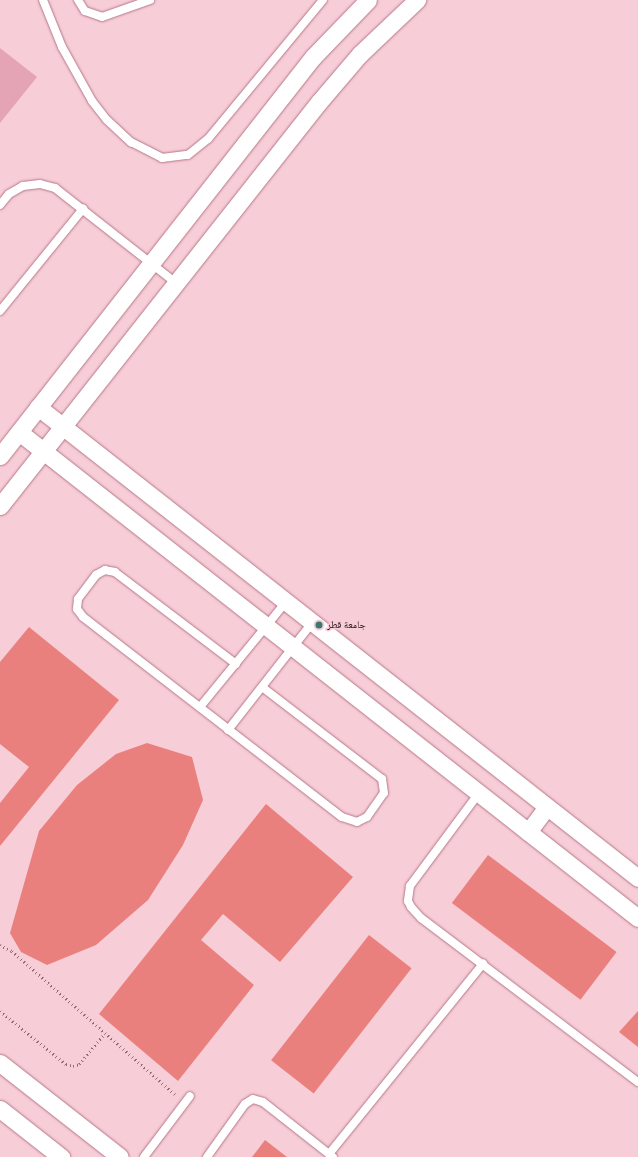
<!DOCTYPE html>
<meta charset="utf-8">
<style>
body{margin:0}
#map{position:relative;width:638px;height:1157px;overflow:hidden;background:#f7cdd7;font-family:"Source Serif 4","Noto Naskh Arabic",serif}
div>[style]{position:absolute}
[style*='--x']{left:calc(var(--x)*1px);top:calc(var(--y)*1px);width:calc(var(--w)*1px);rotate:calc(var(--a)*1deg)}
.green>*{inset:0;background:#e5a4b5}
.building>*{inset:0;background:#ea807e;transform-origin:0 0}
.path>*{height:2.5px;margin-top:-1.25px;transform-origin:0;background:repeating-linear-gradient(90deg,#8e6d76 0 1px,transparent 0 4px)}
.roads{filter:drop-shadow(0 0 1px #b57787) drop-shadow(0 0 1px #b57787)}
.service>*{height:8px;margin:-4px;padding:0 4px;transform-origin:4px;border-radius:4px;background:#fff}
.minor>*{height:17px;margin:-8.5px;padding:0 8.5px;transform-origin:8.5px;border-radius:8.5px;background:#fff}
.dots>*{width:11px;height:11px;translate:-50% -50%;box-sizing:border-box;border:2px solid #f7cdd7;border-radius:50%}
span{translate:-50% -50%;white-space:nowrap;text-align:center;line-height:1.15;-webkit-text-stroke:3px #f7cdd7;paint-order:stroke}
.poi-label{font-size:10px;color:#270f16}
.left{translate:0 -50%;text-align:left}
</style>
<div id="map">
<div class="green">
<div style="clip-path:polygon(0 48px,37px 77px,0 123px)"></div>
</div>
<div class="building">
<div style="clip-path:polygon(29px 627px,119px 700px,0 846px,0 803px,29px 767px,0 744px,0 662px)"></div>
<div style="clip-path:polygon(147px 743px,192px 757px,203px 800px,183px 845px,148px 900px,96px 945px,47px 965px,21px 952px,10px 933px,39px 831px,77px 785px,116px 754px)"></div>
<div style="clip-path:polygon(266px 804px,353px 877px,280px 962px,223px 914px,201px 940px,254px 985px,178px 1081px,99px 1014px)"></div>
<div style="left:488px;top:855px;width:161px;height:60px;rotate:37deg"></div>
<div style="left:369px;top:935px;width:54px;height:159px;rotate:38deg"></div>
<div style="clip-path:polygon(638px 1011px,638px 1047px,619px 1032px)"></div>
<div style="clip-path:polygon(265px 1140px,287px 1157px,252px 1157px)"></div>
</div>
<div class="path">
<div style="--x:0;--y:945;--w:13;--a:27"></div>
<div style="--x:12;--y:951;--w:218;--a:41.3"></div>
<div style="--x:0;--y:1011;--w:85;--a:38.8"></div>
<div style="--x:66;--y:1064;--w:7;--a:16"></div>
<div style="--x:73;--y:1066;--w:6;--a:-18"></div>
<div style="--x:79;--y:1064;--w:40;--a:-50"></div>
</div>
<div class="roads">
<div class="service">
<div style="--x:43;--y:0;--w:51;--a:68"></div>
<div style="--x:62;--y:47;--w:62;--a:60.9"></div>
<div style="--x:92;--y:101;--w:24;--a:52"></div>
<div style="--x:107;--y:120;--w:33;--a:43"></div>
<div style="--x:131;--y:142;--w:35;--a:27"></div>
<div style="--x:162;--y:158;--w:26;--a:-7"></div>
<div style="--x:188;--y:155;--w:26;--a:-39"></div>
<div style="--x:208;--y:139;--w:180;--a:-50.4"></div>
<div style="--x:78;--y:0;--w:13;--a:58"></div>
<div style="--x:85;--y:11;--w:18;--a:19"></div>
<div style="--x:102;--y:17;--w:51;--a:-19.5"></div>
<div style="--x:0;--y:205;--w:14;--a:-51"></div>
<div style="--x:9;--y:194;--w:16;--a:-30"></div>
<div style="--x:23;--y:186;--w:17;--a:-7"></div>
<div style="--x:40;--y:184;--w:16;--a:15"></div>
<div style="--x:55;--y:188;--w:154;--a:38.1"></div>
<div style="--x:0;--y:311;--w:132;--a:-50.9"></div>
<div style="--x:236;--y:664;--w:152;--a:-142.8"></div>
<div style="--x:115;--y:572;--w:10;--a:-169"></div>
<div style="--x:105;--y:570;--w:10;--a:151"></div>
<div style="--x:96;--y:575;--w:30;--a:127"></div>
<div style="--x:78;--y:599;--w:10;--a:96"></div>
<div style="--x:77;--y:609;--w:10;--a:53"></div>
<div style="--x:83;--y:617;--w:327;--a:37.7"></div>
<div style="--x:342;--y:817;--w:16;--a:18"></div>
<div style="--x:357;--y:822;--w:11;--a:-27"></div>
<div style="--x:367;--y:817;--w:29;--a:-55"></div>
<div style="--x:384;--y:793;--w:14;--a:-98"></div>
<div style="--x:382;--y:779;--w:151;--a:-142.5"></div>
<div style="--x:200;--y:707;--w:136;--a:-50.7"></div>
<div style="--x:228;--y:730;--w:136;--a:-51.9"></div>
<div style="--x:479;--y:793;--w:116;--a:126.6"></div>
<div style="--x:410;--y:886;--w:15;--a:98"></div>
<div style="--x:408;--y:901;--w:7;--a:63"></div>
<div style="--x:411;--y:907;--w:15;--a:48"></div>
<div style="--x:421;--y:918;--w:272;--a:37.1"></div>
<div style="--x:329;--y:1154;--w:245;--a:-51"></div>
<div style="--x:144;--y:1157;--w:76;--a:-53"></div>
<div style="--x:207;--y:1157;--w:65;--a:-54.4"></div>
<div style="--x:245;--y:1104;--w:9;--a:-32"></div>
<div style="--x:253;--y:1099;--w:10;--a:17"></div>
<div style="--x:263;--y:1102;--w:89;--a:38.2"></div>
</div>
<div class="minor">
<div style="--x:38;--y:407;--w:763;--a:38.13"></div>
<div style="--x:19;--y:432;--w:787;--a:38.14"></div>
<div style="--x:0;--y:456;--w:507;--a:-51.89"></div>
<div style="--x:313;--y:57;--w:79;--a:-46"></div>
<div style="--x:0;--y:506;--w:515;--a:-51.71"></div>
<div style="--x:319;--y:102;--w:63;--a:-49.5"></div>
<div style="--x:360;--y:54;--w:79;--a:-43.5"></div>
<div style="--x:528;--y:832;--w:31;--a:-53"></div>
<div style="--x:0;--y:1063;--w:152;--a:38.1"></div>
<div style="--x:0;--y:1109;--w:78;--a:38.2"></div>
</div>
</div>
<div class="dots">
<div style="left:319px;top:625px;background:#367b70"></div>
</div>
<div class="poi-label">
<span class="left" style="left:327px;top:625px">جامعة قطر</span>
</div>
</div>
